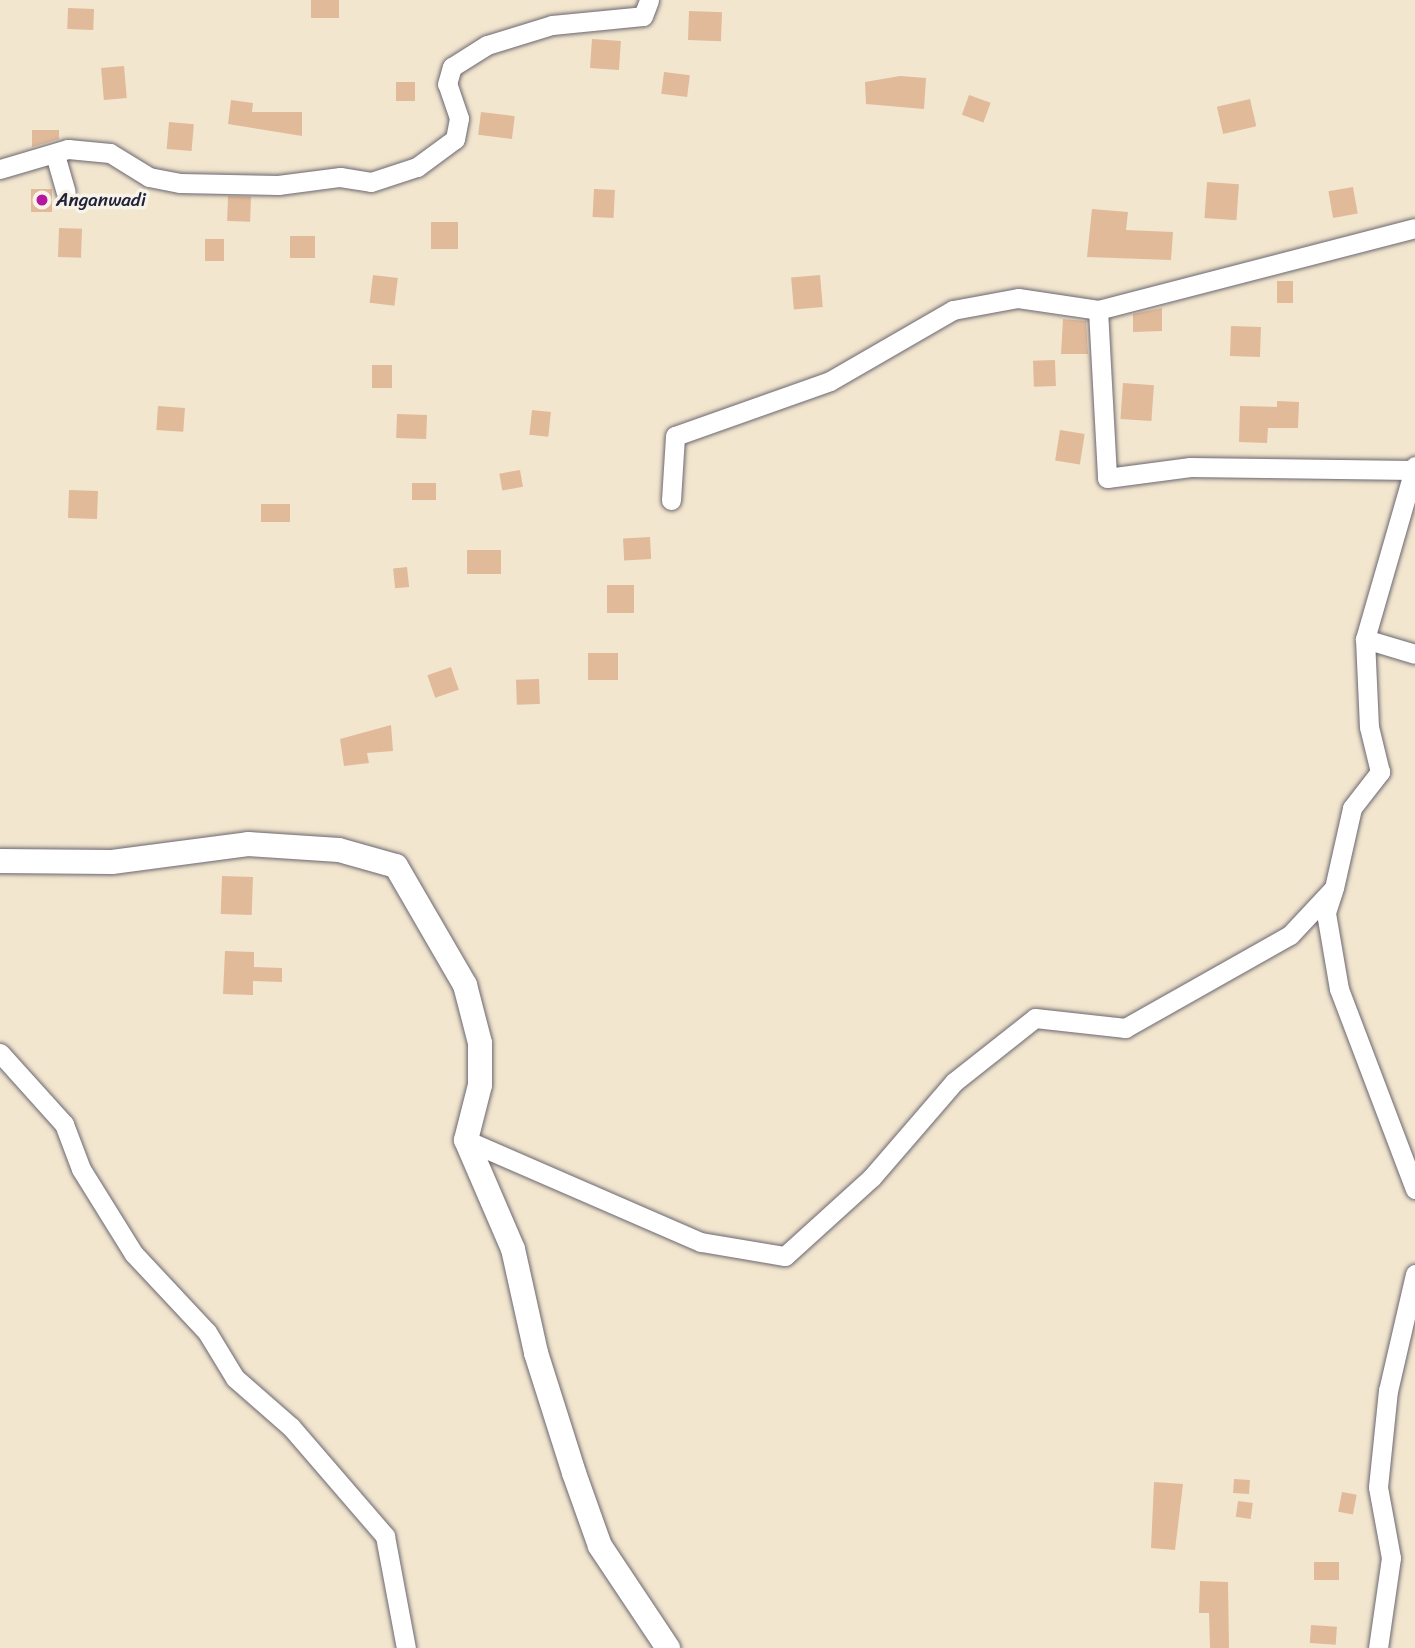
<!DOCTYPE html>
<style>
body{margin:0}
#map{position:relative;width:1415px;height:1648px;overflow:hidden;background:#f3e6cf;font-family:Sriracha,sans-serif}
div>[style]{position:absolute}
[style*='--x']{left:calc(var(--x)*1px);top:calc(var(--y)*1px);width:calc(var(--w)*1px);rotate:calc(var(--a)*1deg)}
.building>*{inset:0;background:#e1ba9a;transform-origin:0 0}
.roads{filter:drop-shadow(0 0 2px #6b676f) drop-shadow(0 0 2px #6b676f)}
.minor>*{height:19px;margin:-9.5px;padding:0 9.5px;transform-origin:9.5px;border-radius:9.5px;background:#fff}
.tertiary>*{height:24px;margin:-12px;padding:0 12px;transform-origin:12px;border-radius:12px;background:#fff}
.dots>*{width:19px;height:19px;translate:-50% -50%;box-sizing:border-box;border:4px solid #f7f3e8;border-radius:50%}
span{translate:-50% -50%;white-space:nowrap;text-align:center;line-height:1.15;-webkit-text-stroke:7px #f7f3e8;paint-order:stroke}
.poi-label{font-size:19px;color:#22223b}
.left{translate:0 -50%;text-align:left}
</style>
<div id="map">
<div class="building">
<div style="left:311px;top:0;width:28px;height:18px"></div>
<div style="left:68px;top:8px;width:26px;height:21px;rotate:2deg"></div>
<div style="left:689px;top:11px;width:33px;height:29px;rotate:2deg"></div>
<div style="left:592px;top:39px;width:29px;height:29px;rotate:4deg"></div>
<div style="left:124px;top:66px;width:32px;height:23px;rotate:85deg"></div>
<div style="left:664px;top:72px;width:26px;height:22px;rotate:7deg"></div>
<div style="clip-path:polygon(900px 76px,926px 78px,924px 109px,866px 104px,865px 82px)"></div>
<div style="left:415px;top:82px;width:19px;height:19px;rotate:90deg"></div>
<div style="left:969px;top:95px;width:23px;height:21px;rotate:20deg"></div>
<div style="left:1250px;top:99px;width:28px;height:34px;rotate:77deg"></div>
<div style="clip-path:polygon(231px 100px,253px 103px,252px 112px,302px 112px,302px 136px,228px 124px)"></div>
<div style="left:481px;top:112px;width:34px;height:23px;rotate:7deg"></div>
<div style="left:169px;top:122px;width:25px;height:27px;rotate:5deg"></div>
<div style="clip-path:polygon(32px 130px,59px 130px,59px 139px,32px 147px)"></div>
<div style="left:1207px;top:182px;width:32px;height:36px;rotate:4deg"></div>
<div style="left:1353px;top:187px;width:27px;height:25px;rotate:80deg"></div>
<div style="left:31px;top:189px;width:21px;height:23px"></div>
<div style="left:594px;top:189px;width:21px;height:28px;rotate:3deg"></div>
<div style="left:228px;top:196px;width:23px;height:25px;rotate:2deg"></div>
<div style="clip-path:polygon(1092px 209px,1128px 212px,1126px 230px,1173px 232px,1171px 260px,1087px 257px)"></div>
<div style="left:431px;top:222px;width:27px;height:27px"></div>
<div style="left:59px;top:228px;width:23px;height:29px;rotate:2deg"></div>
<div style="left:290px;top:236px;width:25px;height:22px"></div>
<div style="left:205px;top:239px;width:19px;height:22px"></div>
<div style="left:373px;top:275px;width:25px;height:28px;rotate:7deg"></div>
<div style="left:820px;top:275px;width:32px;height:29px;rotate:85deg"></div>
<div style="left:1293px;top:281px;width:22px;height:16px;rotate:90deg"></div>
<div style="clip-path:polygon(1162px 308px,1162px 331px,1133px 332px,1133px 314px)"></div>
<div style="clip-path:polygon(1063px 319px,1086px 321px,1088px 354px,1061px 354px)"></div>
<div style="left:1231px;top:326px;width:30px;height:30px;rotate:2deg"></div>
<div style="left:1055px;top:360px;width:26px;height:22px;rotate:88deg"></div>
<div style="left:372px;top:365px;width:20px;height:23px"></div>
<div style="left:1123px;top:383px;width:31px;height:36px;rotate:4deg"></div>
<div style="clip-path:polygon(1277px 401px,1299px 402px,1298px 428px,1268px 428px,1267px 443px,1239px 442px,1240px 406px,1277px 407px)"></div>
<div style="left:158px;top:406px;width:27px;height:24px;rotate:4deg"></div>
<div style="left:532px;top:410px;width:19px;height:25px;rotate:6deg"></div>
<div style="left:397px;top:414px;width:30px;height:24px;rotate:2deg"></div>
<div style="left:1060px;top:430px;width:25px;height:31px;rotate:9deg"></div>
<div style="left:520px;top:470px;width:17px;height:21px;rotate:80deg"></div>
<div style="left:412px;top:483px;width:24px;height:17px"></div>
<div style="left:69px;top:490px;width:29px;height:28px;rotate:2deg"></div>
<div style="left:261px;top:504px;width:29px;height:18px"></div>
<div style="left:650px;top:537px;width:22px;height:27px;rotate:87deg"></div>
<div style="left:501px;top:550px;width:24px;height:34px;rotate:90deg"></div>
<div style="left:407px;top:567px;width:20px;height:14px;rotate:84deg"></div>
<div style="left:634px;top:585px;width:28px;height:27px;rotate:90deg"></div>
<div style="left:588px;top:653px;width:30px;height:27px"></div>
<div style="left:451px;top:667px;width:24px;height:25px;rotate:71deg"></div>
<div style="left:539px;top:679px;width:25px;height:23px;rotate:88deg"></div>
<div style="clip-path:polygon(391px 725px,393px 751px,367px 753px,369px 763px,344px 766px,340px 739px)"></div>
<div style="left:222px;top:876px;width:31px;height:38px;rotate:2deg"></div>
<div style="clip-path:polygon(225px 951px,254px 952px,254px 967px,282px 968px,282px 982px,253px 981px,253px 995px,223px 994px)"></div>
<div style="left:1234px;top:1479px;width:16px;height:14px;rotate:4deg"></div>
<div style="clip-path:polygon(1154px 1482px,1183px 1484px,1175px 1550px,1151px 1548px)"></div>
<div style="left:1342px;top:1492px;width:15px;height:20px;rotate:11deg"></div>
<div style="left:1238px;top:1501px;width:15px;height:16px;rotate:8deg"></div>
<div style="left:1314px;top:1562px;width:25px;height:18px"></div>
<div style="clip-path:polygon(1200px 1581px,1228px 1582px,1229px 1648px,1210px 1648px,1209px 1613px,1199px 1613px)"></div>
<div style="left:1311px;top:1625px;width:26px;height:18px;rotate:4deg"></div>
</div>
<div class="roads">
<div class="minor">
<div style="--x:56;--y:158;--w:35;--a:74"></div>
<div style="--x:0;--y:169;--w:71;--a:-16.4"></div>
<div style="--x:68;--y:149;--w:42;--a:5.4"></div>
<div style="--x:110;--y:153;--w:46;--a:31.6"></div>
<div style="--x:149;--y:177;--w:32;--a:11"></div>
<div style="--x:180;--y:183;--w:98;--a:1.2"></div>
<div style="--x:278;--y:185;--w:63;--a:-7.4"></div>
<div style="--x:340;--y:177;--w:31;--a:9"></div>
<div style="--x:371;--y:182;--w:48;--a:-18.1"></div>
<div style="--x:417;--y:167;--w:47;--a:-36.4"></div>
<div style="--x:455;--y:139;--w:21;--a:-79"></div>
<div style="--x:459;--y:118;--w:36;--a:-109"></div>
<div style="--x:447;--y:84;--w:18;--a:-74"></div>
<div style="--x:452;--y:67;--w:41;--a:-32.2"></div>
<div style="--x:487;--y:45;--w:68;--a:-17.1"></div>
<div style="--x:552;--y:25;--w:91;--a:-5.6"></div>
<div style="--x:643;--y:16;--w:17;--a:-69"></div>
<div style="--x:1098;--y:310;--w:168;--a:86.9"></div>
<div style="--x:1107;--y:478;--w:84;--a:-7.5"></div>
<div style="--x:1190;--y:467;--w:223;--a:0.8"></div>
<div style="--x:671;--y:500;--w:64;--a:-86.4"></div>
<div style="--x:675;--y:436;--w:164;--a:-19.5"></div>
<div style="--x:830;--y:381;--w:142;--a:-30"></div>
<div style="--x:953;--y:310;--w:66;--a:-10.5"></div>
<div style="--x:1018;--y:298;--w:81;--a:8.5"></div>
<div style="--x:1098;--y:310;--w:327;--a:-14.5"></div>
<div style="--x:1365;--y:639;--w:52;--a:16.7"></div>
<div style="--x:1333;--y:891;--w:23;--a:108"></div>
<div style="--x:1326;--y:913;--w:77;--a:80.3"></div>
<div style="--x:1339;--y:989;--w:214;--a:69.2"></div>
<div style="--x:0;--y:1053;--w:96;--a:48"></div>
<div style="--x:64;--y:1124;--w:48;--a:69.3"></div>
<div style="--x:81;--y:1169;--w:100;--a:58.1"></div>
<div style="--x:134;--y:1254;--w:107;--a:46.9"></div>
<div style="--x:207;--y:1332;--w:54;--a:58.7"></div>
<div style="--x:235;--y:1378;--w:74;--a:41.2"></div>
<div style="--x:291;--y:1427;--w:144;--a:49.2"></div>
<div style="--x:385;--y:1536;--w:114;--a:79.4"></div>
<div style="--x:466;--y:1140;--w:256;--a:23.5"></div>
<div style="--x:701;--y:1242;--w:85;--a:9.5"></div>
<div style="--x:785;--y:1256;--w:118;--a:-42.2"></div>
<div style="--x:872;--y:1177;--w:125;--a:-49.2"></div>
<div style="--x:954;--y:1082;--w:103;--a:-38.3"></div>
<div style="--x:1035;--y:1018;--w:91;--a:6.3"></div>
<div style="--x:1125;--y:1028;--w:189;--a:-29.4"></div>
<div style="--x:1290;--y:935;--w:64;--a:-46.9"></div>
<div style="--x:1334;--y:888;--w:82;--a:-77.3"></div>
<div style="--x:1352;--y:808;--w:46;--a:-52.1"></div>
<div style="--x:1380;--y:772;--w:46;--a:-103.7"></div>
<div style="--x:1369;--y:727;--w:88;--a:-92.6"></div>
<div style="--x:1365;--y:639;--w:180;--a:-73.9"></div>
<div style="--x:1378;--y:1648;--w:91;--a:-81.8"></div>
<div style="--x:1391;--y:1558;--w:72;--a:-100.4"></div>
<div style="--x:1378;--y:1487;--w:97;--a:-84.1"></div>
<div style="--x:1388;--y:1391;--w:120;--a:-77"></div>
</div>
<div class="tertiary">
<div style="--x:0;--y:861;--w:112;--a:0.5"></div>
<div style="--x:112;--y:862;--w:137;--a:-7.5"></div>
<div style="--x:248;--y:844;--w:91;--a:3.8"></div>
<div style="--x:339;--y:850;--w:59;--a:15.7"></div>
<div style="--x:396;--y:866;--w:138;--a:59.9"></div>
<div style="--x:465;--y:985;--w:60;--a:75.5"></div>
<div style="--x:480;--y:1043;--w:42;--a:90"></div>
<div style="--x:480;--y:1085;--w:57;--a:104.3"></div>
<div style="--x:466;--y:1140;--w:119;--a:66.7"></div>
<div style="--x:513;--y:1249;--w:107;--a:77.5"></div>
<div style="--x:536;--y:1353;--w:126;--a:72.4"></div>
<div style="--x:574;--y:1473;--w:77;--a:70.4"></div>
<div style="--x:600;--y:1546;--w:123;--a:56.3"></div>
</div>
</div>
<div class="dots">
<div style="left:42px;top:200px;background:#b5179e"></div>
</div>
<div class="poi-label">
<span class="left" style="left:56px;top:200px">Anganwadi</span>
</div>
</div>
